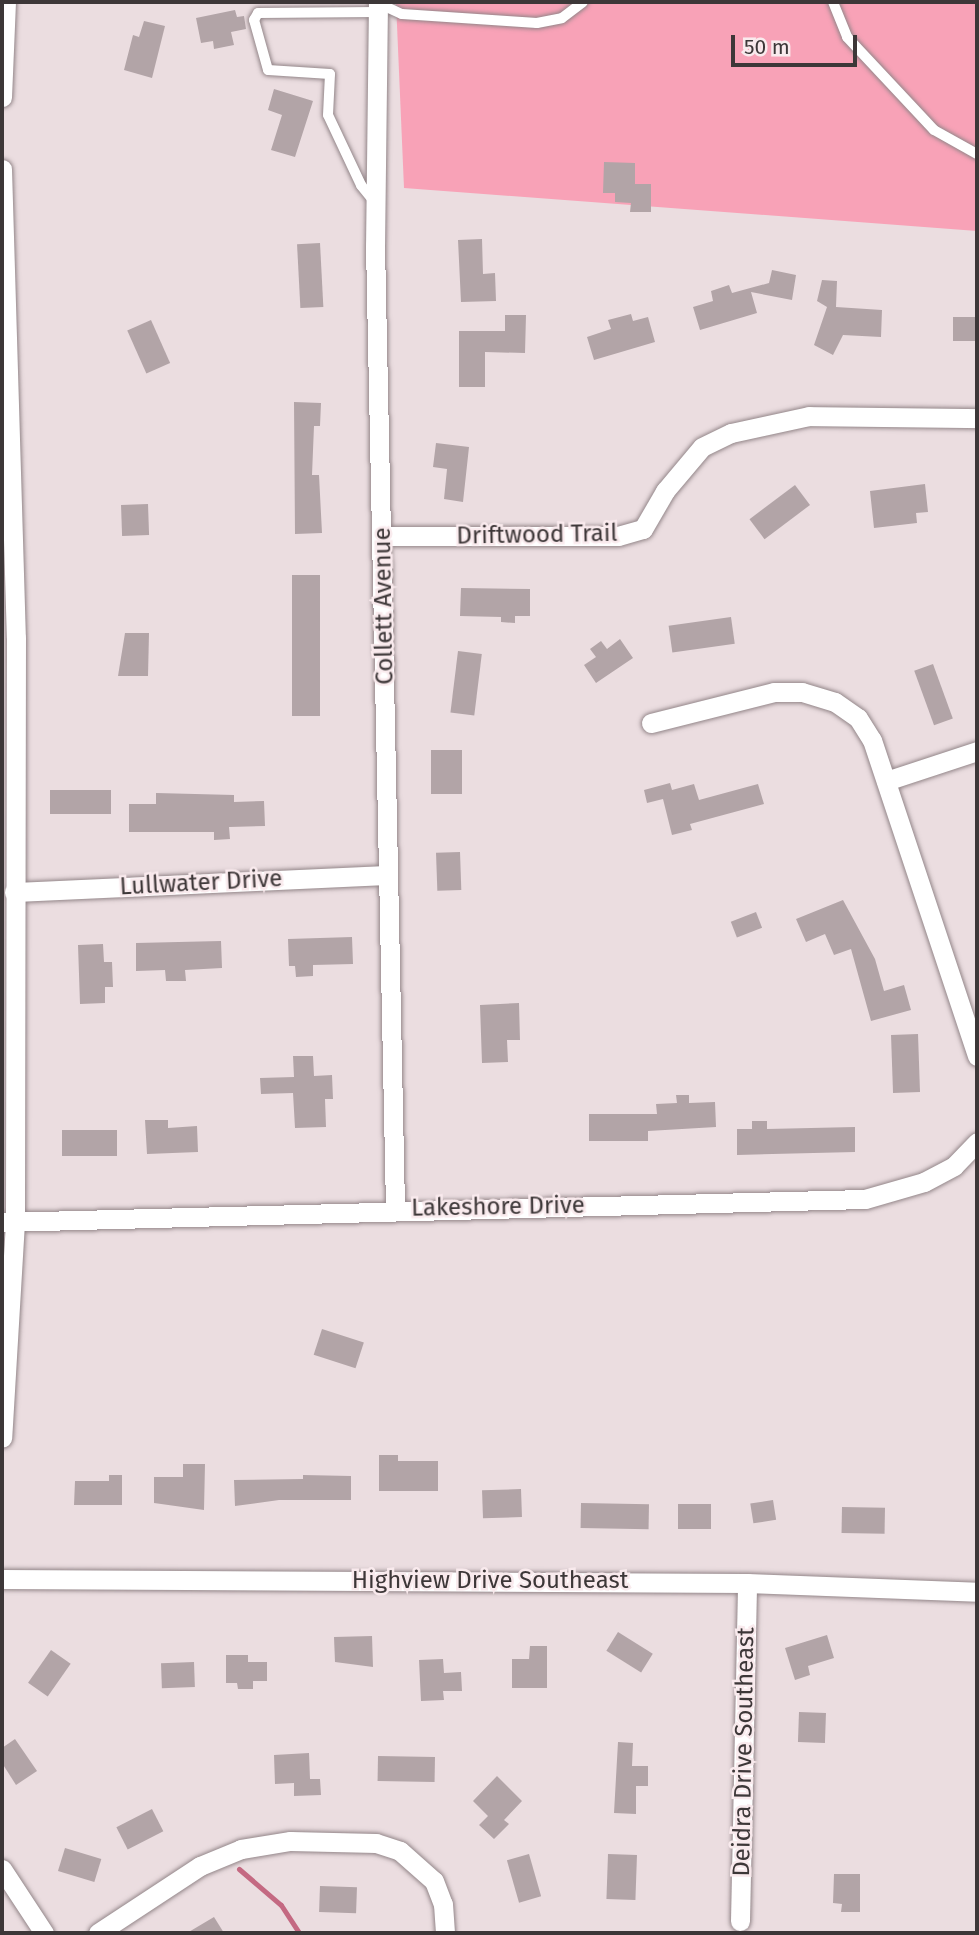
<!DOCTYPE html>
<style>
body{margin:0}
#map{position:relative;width:979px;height:1935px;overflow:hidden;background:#ebdde0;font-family:"Fira Sans",sans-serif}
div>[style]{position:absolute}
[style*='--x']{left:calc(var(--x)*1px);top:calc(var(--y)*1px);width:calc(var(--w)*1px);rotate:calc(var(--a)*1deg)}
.green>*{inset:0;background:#f8a2b7}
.stream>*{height:5px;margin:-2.5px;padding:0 2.5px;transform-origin:2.5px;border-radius:2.5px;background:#c46982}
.building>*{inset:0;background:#b2a4a7;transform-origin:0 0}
.roads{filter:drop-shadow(0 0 2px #938689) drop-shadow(0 0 2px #938689)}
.service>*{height:10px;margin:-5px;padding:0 5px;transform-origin:5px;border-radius:5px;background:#fff}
.minor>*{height:19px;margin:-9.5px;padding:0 9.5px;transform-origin:9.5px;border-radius:9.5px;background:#fff}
span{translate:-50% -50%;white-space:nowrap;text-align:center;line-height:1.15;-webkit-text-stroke:5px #f9eaed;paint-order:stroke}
.street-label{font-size:24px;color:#3d3738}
.frame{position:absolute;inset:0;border:4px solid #3d3738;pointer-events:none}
.scale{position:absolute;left:731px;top:35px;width:126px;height:32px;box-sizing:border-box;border:4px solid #3d3738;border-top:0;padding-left:9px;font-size:21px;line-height:24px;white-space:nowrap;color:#3d3738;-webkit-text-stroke:5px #f9eaed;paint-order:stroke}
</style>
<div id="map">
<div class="green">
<div style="clip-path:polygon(396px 2px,977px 2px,977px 231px,404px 188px)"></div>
</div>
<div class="stream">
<div style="--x:239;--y:1869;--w:55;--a:40.6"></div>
<div style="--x:281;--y:1905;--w:33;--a:57"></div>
</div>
<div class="building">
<div style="clip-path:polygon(235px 10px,237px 17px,244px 16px,246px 29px,231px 32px,234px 45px,214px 49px,213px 41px,201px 43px,196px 18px)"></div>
<div style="clip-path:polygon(144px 21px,165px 26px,152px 78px,124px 70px,133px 35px,139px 37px)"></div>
<div style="clip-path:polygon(274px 89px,313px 101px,295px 157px,271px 150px,282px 115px,268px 110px)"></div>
<div style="clip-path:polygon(604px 162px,635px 163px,635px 184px,651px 184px,651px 212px,630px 212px,631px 203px,615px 202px,615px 193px,603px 193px)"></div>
<div style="clip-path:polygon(482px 239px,483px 274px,495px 273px,496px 301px,461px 302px,458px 240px)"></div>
<div style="left:320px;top:243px;width:64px;height:23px;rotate:87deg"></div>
<div style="clip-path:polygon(772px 270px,796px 275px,792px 300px,751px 292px,757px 313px,700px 330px,693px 307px,713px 301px,711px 291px,729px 285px,732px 293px,769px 283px)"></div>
<div style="clip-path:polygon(822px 280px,837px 281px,836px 307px,882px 310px,881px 337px,843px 335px,833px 355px,814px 345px,827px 307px,817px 301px)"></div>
<div style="clip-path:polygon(631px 314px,633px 321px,648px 317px,655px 342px,594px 360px,587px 337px,611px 329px,608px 320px)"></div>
<div style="clip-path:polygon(505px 315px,526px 315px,525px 353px,485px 352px,485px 387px,459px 387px,459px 331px,505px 331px)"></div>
<div style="left:977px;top:317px;width:24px;height:24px;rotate:90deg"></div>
<div style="left:151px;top:320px;width:47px;height:26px;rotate:66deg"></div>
<div style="clip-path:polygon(294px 402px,321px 403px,320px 426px,314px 426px,312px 475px,319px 475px,322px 533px,295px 534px)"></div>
<div style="clip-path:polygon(436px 443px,469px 447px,463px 502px,444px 499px,447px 469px,433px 467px)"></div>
<div style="clip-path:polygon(925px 484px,928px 512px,916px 513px,917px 523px,874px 528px,870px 491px)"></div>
<div style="left:795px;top:485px;width:25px;height:57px;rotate:53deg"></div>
<div style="left:148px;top:504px;width:31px;height:27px;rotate:88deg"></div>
<div style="left:292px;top:575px;width:28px;height:141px"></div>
<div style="clip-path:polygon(461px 588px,530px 589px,530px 616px,515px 616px,515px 623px,501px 622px,501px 617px,460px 616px)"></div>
<div style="left:731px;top:617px;width:27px;height:63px;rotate:82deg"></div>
<div style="clip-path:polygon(125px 633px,149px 633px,148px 676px,118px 676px)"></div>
<div style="clip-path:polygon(620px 639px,633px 658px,596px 683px,584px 665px,596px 657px,590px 649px,601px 641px,607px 649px)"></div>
<div style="left:458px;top:651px;width:24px;height:62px;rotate:7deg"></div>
<div style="left:933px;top:664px;width:58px;height:20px;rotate:70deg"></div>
<div style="left:431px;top:750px;width:31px;height:44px"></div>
<div style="clip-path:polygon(670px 783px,672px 790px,694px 784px,699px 800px,758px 784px,764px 804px,690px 824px,692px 830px,672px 835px,663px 799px,647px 803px,644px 790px)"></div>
<div style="left:111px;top:790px;width:24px;height:61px;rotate:90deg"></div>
<div style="clip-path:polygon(156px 793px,234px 795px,234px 802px,264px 801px,265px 826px,229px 827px,230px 839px,214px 840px,214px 832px,129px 832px,129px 804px,156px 804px)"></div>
<div style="left:460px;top:852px;width:38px;height:24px;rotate:88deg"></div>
<div style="clip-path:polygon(843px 900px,875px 959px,884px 991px,904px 985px,911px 1010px,871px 1021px,851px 949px,834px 955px,825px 934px,806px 942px,796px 919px)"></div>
<div style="left:756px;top:912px;width:17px;height:27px;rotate:69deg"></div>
<div style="clip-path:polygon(352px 937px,353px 964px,313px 965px,313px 976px,296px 977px,295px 966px,289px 966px,288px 939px)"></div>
<div style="clip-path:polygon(221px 941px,222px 968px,185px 970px,186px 981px,166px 981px,165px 970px,136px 971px,136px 943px)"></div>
<div style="clip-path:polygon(103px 944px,104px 962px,112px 962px,113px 987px,105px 987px,105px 1003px,80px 1004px,78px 945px)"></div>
<div style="clip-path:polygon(519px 1003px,520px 1040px,507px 1040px,508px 1062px,482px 1063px,480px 1005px)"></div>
<div style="left:918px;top:1034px;width:58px;height:27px;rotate:88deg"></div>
<div style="clip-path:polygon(293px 1056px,313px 1056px,314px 1076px,332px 1075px,333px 1099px,325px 1099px,326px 1127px,295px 1128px,293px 1093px,261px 1094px,260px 1078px,294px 1077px)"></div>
<div style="clip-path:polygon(676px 1095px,689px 1095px,689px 1103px,715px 1102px,716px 1127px,648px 1131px,648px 1141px,589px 1141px,589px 1114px,657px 1114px,656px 1104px,677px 1103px)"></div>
<div style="clip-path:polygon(145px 1120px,168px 1120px,168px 1128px,197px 1126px,198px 1152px,147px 1154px)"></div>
<div style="clip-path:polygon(752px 1121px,767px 1121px,767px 1129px,855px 1127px,855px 1152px,737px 1155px,737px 1129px,752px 1129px)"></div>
<div style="left:62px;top:1130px;width:55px;height:26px"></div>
<div style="left:322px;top:1329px;width:44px;height:27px;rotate:18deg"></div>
<div style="clip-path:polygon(379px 1455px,398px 1455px,398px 1461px,438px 1461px,438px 1491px,379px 1491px)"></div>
<div style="clip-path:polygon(183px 1464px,205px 1464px,204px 1510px,154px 1503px,154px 1477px,183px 1477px)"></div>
<div style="clip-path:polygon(109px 1475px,122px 1475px,122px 1505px,74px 1505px,75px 1481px,109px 1481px)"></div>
<div style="clip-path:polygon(303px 1475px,351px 1476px,351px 1500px,279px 1500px,235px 1506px,234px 1480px,303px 1479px)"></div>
<div style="left:521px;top:1489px;width:28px;height:39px;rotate:88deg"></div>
<div style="left:773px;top:1500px;width:20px;height:23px;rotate:81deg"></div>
<div style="left:581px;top:1503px;width:68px;height:25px;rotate:1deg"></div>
<div style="left:678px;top:1504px;width:33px;height:25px"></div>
<div style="left:842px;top:1507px;width:43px;height:26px;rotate:1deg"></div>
<div style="left:618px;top:1632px;width:41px;height:22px;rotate:32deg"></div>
<div style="clip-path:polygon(827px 1635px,834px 1658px,808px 1666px,810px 1675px,795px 1680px,785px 1648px)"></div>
<div style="clip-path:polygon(372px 1636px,373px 1667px,335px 1662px,334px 1637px)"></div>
<div style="clip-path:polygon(530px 1646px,547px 1646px,547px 1688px,512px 1688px,512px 1659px,529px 1659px)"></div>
<div style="left:51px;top:1650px;width:24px;height:40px;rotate:35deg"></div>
<div style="clip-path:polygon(226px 1655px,248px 1655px,248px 1662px,267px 1662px,267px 1681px,253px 1681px,253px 1689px,238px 1689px,237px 1683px,226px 1683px)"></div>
<div style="clip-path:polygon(443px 1659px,444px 1673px,461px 1672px,462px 1691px,443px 1691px,444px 1700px,421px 1701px,419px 1660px)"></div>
<div style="left:194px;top:1662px;width:25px;height:33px;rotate:88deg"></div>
<div style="left:799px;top:1712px;width:27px;height:30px;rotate:2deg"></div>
<div style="clip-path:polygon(15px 1739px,37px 1771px,16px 1785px,2px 1763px,2px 1748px)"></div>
<div style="clip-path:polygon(618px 1742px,633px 1743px,632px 1766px,648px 1766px,648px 1786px,636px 1786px,636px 1814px,614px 1813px)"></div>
<div style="clip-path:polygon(309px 1753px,310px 1779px,320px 1779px,321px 1795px,294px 1796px,294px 1783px,275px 1784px,274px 1755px)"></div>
<div style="left:378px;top:1756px;width:57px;height:25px;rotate:1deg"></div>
<div style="clip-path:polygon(497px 1776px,522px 1801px,504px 1820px,509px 1824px,494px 1839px,479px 1825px,488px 1816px,473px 1801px)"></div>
<div style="left:152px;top:1809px;width:25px;height:40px;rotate:63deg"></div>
<div style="left:65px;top:1848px;width:38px;height:24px;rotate:17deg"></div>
<div style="left:529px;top:1854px;width:44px;height:23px;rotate:74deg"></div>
<div style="left:608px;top:1854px;width:29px;height:45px;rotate:2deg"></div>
<div style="clip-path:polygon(834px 1874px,860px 1874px,860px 1912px,841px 1912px,842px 1904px,833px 1903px)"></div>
<div style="left:320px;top:1886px;width:37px;height:26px;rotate:2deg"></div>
<div style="clip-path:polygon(214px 1917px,224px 1933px,187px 1933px)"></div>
</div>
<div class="roads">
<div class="service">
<div style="--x:833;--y:2;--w:38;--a:68"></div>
<div style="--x:847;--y:37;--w:127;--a:46.9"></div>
<div style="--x:934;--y:130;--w:49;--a:29.2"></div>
<div style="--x:378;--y:3;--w:26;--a:25"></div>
<div style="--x:402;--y:14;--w:135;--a:3.8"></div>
<div style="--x:537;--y:23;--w:25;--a:-11"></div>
<div style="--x:562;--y:18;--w:26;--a:-37"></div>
<div style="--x:373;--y:200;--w:19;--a:-129"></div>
<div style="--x:361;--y:185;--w:77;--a:-115.2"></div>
<div style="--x:328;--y:115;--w:41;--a:-87.2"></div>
<div style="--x:330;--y:74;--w:62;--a:-176.3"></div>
<div style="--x:268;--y:70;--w:52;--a:-105.6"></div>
<div style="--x:254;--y:20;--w:8;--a:-60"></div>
<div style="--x:258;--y:13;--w:120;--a:-0.5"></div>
</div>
<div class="minor">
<div style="--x:378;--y:2;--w:243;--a:90.7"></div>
<div style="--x:375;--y:245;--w:965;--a:88.81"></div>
<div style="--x:2;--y:97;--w:95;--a:-87.6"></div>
<div style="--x:2;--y:169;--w:469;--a:88.3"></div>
<div style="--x:16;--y:638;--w:584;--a:90.1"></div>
<div style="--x:15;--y:1222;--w:216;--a:93.4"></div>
<div style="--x:384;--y:536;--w:234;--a:0"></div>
<div style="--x:618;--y:536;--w:26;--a:-16"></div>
<div style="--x:643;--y:529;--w:44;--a:-59.9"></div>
<div style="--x:665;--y:491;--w:57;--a:-49.9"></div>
<div style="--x:702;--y:447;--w:32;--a:-26"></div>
<div style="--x:731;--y:433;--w:80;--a:-12.3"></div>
<div style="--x:809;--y:416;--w:168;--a:0.7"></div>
<div style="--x:651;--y:723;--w:127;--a:-14.1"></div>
<div style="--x:774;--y:692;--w:28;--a:0"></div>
<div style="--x:802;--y:692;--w:34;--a:17"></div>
<div style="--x:835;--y:702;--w:28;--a:35"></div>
<div style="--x:858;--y:718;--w:26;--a:58"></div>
<div style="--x:872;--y:740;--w:333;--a:71.6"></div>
<div style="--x:886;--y:781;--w:96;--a:-18.2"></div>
<div style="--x:14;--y:892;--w:374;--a:-2.6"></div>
<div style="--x:3;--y:1222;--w:862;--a:-1.53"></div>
<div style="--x:865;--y:1199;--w:61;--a:-16.1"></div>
<div style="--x:924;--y:1182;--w:34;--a:-28"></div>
<div style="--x:954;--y:1166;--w:33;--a:-46"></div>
<div style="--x:2;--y:1579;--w:745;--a:0.31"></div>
<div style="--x:747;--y:1583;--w:230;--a:2.2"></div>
<div style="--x:2;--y:1869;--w:77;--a:56.7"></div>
<div style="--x:740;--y:1921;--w:338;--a:-88.8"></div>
<div style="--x:98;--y:1933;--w:122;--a:-33.3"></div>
<div style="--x:200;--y:1866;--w:44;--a:-22.5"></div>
<div style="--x:241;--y:1849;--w:50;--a:-9.3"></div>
<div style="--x:290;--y:1841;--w:86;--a:1.3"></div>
<div style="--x:376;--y:1843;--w:25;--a:18"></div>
<div style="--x:400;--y:1851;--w:45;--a:41.4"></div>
<div style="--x:434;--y:1881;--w:25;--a:69"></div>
<div style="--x:443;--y:1904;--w:29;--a:86"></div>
</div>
</div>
<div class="street-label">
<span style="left:537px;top:535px;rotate:-1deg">Driftwood Trail</span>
<span style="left:384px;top:606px;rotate:-91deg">Collett Avenue</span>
<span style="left:201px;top:883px;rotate:-3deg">Lullwater Drive</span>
<span style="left:498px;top:1207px;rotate:-1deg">Lakeshore Drive</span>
<span style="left:490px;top:1581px">Highview Drive Southeast</span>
<span style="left:744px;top:1752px;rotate:-89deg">Deidra Drive Southeast</span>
</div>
<div class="frame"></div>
<div class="scale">50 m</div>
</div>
